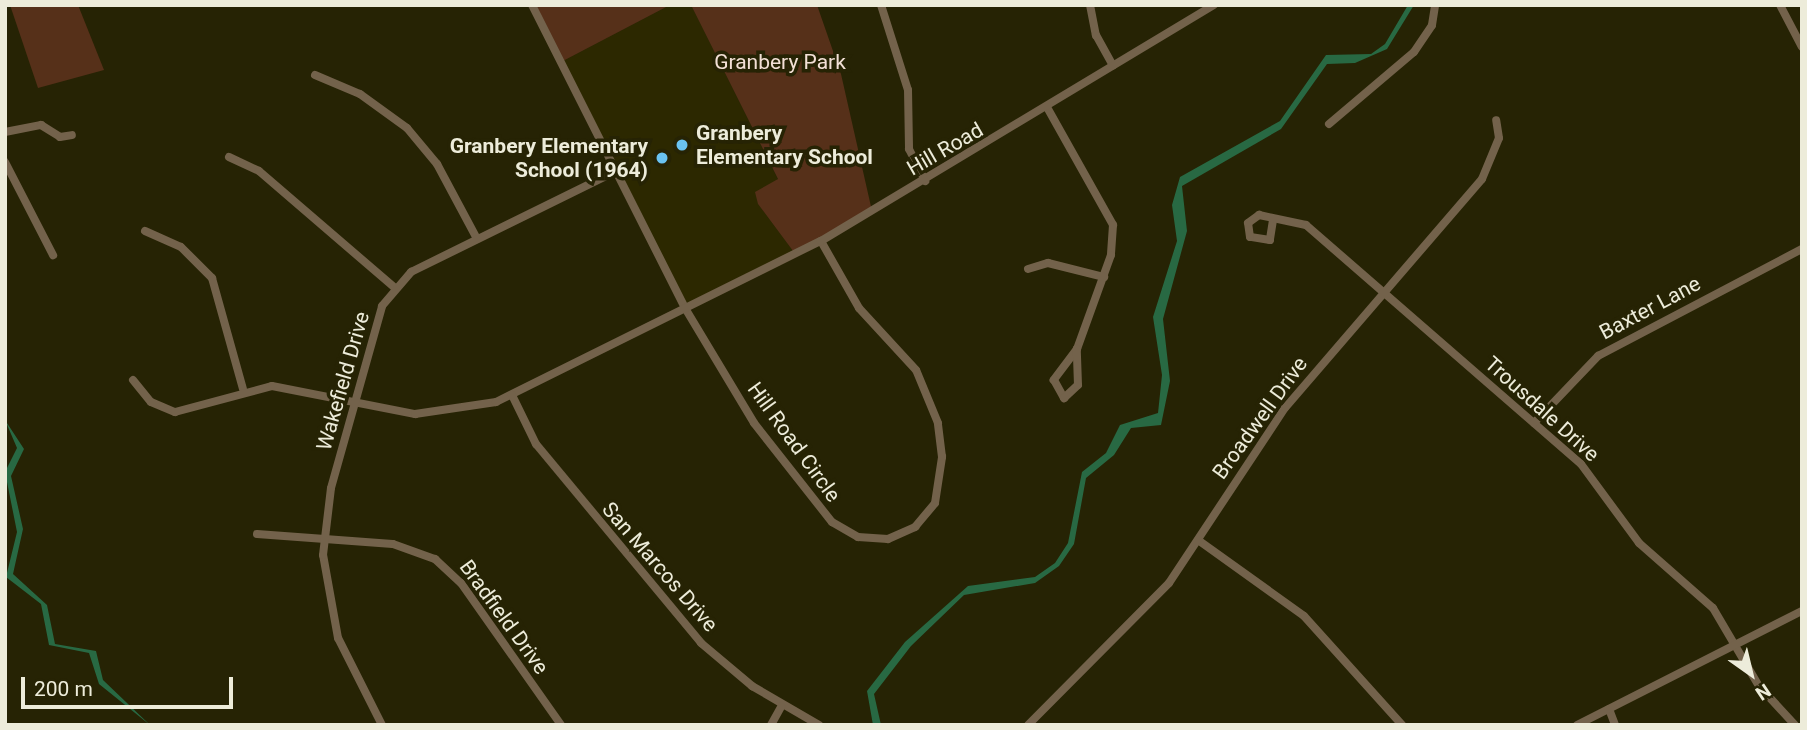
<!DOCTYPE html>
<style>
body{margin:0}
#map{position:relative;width:1807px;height:730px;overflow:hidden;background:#262304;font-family:Roboto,sans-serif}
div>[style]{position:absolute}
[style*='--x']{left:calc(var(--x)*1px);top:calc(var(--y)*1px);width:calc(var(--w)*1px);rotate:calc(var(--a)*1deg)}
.built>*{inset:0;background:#2c2800}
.green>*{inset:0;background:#563019}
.water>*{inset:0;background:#286943}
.minor>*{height:8px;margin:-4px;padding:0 4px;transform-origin:4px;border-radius:4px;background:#73624b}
.dots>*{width:19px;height:19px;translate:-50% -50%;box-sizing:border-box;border:4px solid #262304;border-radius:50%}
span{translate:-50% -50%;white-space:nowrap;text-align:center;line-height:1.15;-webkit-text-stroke:7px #262304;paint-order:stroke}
.park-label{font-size:21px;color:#f3e0d6}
.poi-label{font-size:21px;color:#edecda;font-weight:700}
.left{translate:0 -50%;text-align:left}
.right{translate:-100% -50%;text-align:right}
.street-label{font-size:21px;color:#edecda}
.frame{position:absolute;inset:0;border:7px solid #edecda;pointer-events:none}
.north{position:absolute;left:1716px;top:639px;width:70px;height:70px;-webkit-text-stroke:5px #262304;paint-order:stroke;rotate:146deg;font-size:19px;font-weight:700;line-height:28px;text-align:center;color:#edecda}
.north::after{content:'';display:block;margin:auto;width:24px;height:32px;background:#edecda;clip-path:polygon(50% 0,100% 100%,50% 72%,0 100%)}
.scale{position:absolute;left:21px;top:677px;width:212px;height:32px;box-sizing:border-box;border:4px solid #edecda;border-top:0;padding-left:9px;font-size:21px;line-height:24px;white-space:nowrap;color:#edecda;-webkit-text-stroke:5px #262304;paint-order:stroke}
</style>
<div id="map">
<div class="built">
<div style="clip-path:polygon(670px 5px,691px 5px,778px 180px,758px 204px,796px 255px,685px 308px,561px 62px)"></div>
</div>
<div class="green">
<div style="clip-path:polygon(10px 5px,78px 5px,104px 70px,38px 88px)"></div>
<div style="clip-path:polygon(532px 5px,670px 5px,561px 62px)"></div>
<div style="clip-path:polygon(691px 5px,817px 5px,841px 74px,872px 211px,796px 255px,758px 204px,755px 192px,778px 179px)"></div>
</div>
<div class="water">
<div style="clip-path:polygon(1408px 5px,1414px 5px,1387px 49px,1355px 63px,1327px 64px,1281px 129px,1182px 186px,1187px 231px,1163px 319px,1170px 381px,1161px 425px,1131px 428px,1114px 455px,1086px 478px,1074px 544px,1059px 566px,1035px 583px,964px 595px,911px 646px,874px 694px,881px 725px,873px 725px,867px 691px,905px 642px,968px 586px,1035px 577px,1055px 563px,1068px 543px,1082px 472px,1106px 453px,1120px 425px,1158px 413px,1162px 375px,1153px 317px,1177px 241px,1172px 205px,1180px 177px,1280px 121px,1326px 55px,1371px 54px,1385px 44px)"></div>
<div style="clip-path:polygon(5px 420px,24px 449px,11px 476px,23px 529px,13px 574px,47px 605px,55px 644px,96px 651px,103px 680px,150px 725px,99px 684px,89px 653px,49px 645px,41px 604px,6px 577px,17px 532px,5px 472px,17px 448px)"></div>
</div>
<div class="minor">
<div style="--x:532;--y:5;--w:339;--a:63.2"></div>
<div style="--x:685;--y:308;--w:134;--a:59"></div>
<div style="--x:754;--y:423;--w:126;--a:51.8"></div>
<div style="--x:832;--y:522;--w:30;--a:30"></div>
<div style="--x:858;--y:537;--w:30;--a:4"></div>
<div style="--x:888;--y:539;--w:30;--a:-24"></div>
<div style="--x:915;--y:527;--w:31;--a:-50"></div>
<div style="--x:935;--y:503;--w:47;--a:-81.3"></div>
<div style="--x:942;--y:457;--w:34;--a:-97"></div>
<div style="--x:938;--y:423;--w:57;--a:-112.5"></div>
<div style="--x:916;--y:370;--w:84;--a:-132.6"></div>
<div style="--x:859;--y:308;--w:77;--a:-119.6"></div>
<div style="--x:881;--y:5;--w:89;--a:72.4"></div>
<div style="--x:908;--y:90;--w:59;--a:89"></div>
<div style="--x:909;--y:149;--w:36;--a:63"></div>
<div style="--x:1090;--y:5;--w:31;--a:79"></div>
<div style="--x:1096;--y:35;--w:35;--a:61"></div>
<div style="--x:1780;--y:5;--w:47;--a:62.4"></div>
<div style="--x:315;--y:75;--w:49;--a:22.9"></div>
<div style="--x:360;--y:94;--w:58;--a:35.9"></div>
<div style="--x:407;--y:128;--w:47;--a:50.2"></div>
<div style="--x:437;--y:164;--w:85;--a:61.9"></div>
<div style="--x:1048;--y:109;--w:133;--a:60.7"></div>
<div style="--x:1113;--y:225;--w:30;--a:94"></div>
<div style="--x:1111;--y:255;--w:100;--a:109.9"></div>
<div style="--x:1077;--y:349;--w:39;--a:127"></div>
<div style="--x:1054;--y:380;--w:21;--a:61"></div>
<div style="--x:1064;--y:398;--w:19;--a:-43"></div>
<div style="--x:1078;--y:385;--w:36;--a:-92"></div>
<div style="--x:1329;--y:124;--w:111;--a:-40.3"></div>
<div style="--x:1414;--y:52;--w:32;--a:-56"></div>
<div style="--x:1432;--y:25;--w:20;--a:-81"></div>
<div style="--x:5;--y:132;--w:37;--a:-11"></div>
<div style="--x:41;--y:125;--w:22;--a:32"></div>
<div style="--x:60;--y:137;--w:12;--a:-9"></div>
<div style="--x:229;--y:157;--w:33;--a:25"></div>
<div style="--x:259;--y:171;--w:178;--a:40.7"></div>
<div style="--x:5;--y:162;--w:105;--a:62.7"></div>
<div style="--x:1273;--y:220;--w:20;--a:99"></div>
<div style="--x:1270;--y:240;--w:20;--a:-171"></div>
<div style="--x:1250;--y:237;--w:14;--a:-98"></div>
<div style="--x:1248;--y:223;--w:14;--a:-36"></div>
<div style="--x:1259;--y:215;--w:48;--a:12"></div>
<div style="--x:1306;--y:225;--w:364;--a:41"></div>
<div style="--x:1581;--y:464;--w:98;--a:53.7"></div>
<div style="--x:1639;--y:543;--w:98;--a:41.3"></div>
<div style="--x:1713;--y:608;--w:91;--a:59.5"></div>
<div style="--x:1759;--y:686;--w:53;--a:47.3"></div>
<div style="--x:145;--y:231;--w:39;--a:24"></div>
<div style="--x:181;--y:247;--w:44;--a:45"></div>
<div style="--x:212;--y:278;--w:115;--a:74.4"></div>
<div style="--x:1028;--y:269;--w:21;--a:-17"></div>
<div style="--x:1048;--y:263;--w:58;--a:14"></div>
<div style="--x:133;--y:380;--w:28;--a:51"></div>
<div style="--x:151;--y:402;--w:26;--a:23"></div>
<div style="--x:175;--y:412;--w:100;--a:-15"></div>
<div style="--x:272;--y:386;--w:146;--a:11.1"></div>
<div style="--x:415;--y:414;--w:82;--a:-8.4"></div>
<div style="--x:496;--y:402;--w:363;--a:-26.4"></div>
<div style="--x:821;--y:241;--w:458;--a:-31"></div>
<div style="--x:512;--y:395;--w:55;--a:63.9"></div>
<div style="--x:536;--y:444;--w:259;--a:50.3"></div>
<div style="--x:701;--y:643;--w:67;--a:40.1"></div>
<div style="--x:752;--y:686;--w:78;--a:30.2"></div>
<div style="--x:1534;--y:423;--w:93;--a:-46.3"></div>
<div style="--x:1598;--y:356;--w:230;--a:-27.7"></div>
<div style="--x:257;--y:534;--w:136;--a:4.2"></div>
<div style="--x:393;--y:544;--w:45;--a:19.7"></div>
<div style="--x:435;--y:559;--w:35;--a:43"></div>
<div style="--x:461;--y:583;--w:174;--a:54.8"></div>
<div style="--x:1198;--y:540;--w:130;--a:35.6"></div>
<div style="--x:1304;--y:616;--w:147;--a:48"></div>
<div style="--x:1609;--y:709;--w:17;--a:69"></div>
<div style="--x:382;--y:725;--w:97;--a:-116.8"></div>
<div style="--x:338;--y:638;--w:84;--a:-100.2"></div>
<div style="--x:323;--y:555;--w:67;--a:-83.2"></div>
<div style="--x:331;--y:488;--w:189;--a:-74.3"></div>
<div style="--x:382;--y:306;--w:45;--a:-49.5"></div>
<div style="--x:411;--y:272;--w:229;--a:-26.2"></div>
<div style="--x:771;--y:725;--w:21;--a:-61"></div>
<div style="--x:1028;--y:725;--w:200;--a:-45.2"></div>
<div style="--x:1169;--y:583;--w:210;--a:-56.5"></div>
<div style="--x:1285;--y:408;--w:302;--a:-49.3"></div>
<div style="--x:1482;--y:179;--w:44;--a:-67.5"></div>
<div style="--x:1499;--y:138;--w:18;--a:-99"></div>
<div style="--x:1577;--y:725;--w:252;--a:-26.9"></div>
</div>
<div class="dots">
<div style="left:682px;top:145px;background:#6ac3f1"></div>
<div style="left:662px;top:158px;background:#6ac3f1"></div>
</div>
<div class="park-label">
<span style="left:780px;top:62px">Granbery Park</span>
</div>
<div class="poi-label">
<span class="left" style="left:696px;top:145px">Granbery<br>Elementary School</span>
<span class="right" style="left:648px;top:158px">Granbery Elementary<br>School (1964)</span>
</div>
<div class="street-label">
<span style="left:945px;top:149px;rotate:-30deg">Hill Road</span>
<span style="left:1650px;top:308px;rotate:-28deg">Baxter Lane</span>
<span style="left:343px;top:381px;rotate:-74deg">Wakefield Drive</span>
<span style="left:1542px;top:409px;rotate:42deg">Trousdale Drive</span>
<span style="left:1260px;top:418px;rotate:-54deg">Broadwell Drive</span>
<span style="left:794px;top:442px;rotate:54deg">Hill Road Circle</span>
<span style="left:660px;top:567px;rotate:49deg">San Marcos Drive</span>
<span style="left:504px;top:617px;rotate:54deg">Bradfield Drive</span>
</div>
<div class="frame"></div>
<div class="north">N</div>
<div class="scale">200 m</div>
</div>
